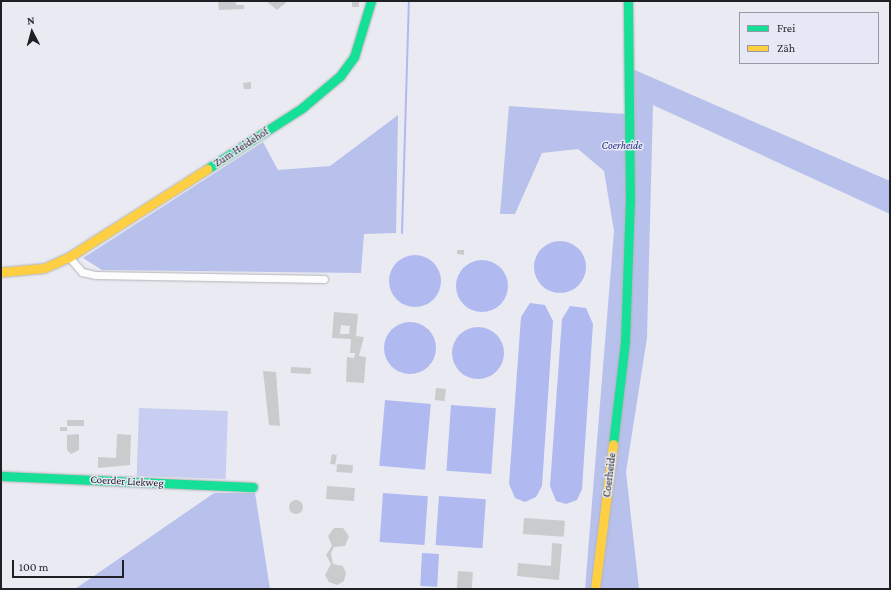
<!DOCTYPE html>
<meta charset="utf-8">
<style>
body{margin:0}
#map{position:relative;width:891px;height:590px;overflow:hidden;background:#eaebf2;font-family:"Crimson Pro",serif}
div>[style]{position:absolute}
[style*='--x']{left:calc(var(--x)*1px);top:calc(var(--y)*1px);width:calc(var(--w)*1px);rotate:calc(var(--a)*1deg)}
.green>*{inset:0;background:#c7cef1;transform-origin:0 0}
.forest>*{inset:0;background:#b8c1ec}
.water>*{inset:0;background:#b0baf0;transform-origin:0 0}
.round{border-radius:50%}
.stream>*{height:2px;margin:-1px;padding:0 1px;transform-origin:1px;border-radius:1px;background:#b0baf0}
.building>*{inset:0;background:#cacbcc;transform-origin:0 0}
.roads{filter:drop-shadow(0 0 1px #b3b4b9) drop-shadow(0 0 1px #b3b4b9)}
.street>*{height:7px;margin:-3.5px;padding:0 3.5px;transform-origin:3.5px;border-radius:3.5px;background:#fcfcfd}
.fast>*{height:9px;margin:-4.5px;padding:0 4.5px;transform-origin:4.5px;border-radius:4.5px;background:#16e098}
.slow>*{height:9px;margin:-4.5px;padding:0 4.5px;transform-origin:4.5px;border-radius:4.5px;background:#ffcf43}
span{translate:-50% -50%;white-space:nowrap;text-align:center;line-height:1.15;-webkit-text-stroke:3px #e6e9f5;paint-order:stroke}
.park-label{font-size:11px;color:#2c3083;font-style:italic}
.street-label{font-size:11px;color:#1f2024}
.frame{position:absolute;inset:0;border:2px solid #1f2024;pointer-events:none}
.legend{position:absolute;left:739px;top:12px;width:140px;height:52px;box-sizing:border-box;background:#e6e9f5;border:1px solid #9699a1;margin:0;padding:5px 7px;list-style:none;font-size:12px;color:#1f2024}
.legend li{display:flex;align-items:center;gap:8px;height:20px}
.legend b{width:20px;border:1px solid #9699a1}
.north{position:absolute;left:12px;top:12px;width:40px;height:40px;-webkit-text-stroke:3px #e6e9f5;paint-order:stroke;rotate:354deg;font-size:11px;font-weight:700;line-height:16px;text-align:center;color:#1f2024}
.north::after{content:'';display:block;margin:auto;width:14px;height:18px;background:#1f2024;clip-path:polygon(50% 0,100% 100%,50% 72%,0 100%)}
.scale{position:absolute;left:12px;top:560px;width:112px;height:18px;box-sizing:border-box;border:2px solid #1f2024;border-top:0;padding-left:5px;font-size:12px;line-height:14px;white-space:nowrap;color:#1f2024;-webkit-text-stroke:3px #e6e9f5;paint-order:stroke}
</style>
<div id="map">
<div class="green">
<div style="left:139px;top:408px;width:89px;height:68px;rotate:2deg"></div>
</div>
<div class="forest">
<div style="clip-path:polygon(628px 67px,890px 181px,890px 214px,653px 105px,647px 338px,626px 472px,639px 589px,585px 589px,614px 231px,604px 171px,578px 149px,542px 153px,515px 214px,500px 214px,509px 106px,625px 114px)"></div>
<div style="clip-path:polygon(398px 115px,396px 233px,364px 234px,361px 273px,102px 270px,83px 258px,263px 142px,278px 170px,330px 166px)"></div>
<div style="clip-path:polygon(214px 493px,255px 493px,270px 589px,75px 589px)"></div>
</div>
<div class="water">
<div class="round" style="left:534px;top:241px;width:52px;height:52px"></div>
<div class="round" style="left:389px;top:255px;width:52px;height:52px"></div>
<div class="round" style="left:456px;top:260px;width:52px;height:52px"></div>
<div style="clip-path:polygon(530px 303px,545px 305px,553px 321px,542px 486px,536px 497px,525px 502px,515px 498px,509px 484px,521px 317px)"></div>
<div style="clip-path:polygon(570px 306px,586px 308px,593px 324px,582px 489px,577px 500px,566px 504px,556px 501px,550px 486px,562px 319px)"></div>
<div class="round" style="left:384px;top:322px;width:52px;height:52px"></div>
<div class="round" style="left:452px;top:327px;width:52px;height:52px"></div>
<div style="left:385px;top:400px;width:46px;height:66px;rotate:5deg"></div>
<div style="left:451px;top:405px;width:45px;height:66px;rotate:4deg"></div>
<div style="left:383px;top:493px;width:45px;height:49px;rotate:4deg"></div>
<div style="left:439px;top:496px;width:47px;height:49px;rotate:4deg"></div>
<div style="left:422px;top:553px;width:17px;height:33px;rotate:3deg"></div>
</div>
<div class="stream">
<div style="--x:402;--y:233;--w:232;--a:-88.3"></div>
</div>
<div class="building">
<div style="clip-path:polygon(218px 1px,236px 1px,236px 5px,244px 5px,244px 9px,219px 10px)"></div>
<div style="clip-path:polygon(266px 1px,288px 1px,277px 10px)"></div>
<div style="left:352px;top:1px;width:7px;height:6px"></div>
<div style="clip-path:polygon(251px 82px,251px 89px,244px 89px,243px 83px)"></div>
<div style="clip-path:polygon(457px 250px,464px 250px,464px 255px,457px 254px)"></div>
<div style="clip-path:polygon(evenodd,334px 312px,358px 314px,356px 336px,364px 337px,359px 356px,366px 357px,364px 383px,346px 382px,347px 357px,354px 358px,355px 353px,350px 353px,351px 339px,332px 338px,334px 312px,341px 325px,350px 326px,349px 334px,340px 334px,341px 325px)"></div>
<div style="left:291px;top:367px;width:20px;height:6px;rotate:3deg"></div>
<div style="clip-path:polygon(263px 371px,276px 372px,280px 426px,269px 425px)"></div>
<div style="left:436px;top:388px;width:10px;height:12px;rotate:6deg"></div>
<div style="left:67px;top:420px;width:17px;height:6px"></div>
<div style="left:60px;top:427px;width:7px;height:4px"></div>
<div style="clip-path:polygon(79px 434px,79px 450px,71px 454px,67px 450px,67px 435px)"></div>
<div style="clip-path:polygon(117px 434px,131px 435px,130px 465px,98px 468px,98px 457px,116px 458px)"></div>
<div style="left:332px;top:454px;width:5px;height:10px;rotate:11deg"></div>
<div style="left:337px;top:464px;width:16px;height:8px;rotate:4deg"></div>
<div style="left:327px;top:486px;width:28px;height:13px;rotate:4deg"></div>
<div class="round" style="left:289px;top:500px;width:14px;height:14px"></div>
<div style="left:524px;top:518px;width:41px;height:16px;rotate:4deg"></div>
<div style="clip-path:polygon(334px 528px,343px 528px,349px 536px,345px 546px,334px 547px,331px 553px,333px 564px,343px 566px,346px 573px,344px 581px,337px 585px,329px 582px,325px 575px,331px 564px,326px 555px,332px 546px,328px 536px)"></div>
<div style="clip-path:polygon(552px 543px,562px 544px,559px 580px,517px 576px,518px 563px,551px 566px)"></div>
<div style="left:458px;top:571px;width:15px;height:18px;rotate:4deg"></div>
</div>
<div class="roads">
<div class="street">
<div style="--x:69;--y:257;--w:20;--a:49"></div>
<div style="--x:82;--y:272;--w:13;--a:13"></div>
<div style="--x:95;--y:275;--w:229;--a:1"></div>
</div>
<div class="fast">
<div style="--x:207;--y:169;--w:113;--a:-32.7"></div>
<div style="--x:302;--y:108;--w:50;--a:-40.1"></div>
<div style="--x:340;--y:76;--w:24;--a:-54"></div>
<div style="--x:354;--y:57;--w:59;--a:-73.1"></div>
<div style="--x:613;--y:444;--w:103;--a:-83.3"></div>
<div style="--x:625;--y:342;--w:141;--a:-88"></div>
<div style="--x:630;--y:201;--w:200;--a:-90.6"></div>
<div style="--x:1;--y:476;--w:252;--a:2.5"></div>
</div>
<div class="slow">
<div style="--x:1;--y:272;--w:43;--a:-5.3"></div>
<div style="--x:44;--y:268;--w:27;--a:-24"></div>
<div style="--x:69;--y:257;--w:164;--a:-32.5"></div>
<div style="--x:595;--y:589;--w:146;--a:-82.9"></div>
</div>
</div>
<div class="park-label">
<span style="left:622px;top:145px">Coerheide</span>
</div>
<div class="street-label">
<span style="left:241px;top:147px;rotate:-33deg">Zum Heidehof</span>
<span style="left:609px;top:475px;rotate:-83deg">Coerheide</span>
<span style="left:127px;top:481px;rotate:3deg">Coerder Liekweg</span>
</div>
<div class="frame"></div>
<ul class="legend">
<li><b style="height:5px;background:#16e098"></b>Frei</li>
<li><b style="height:5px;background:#ffcf43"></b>Zäh</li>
</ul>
<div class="north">N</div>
<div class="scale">100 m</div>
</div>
